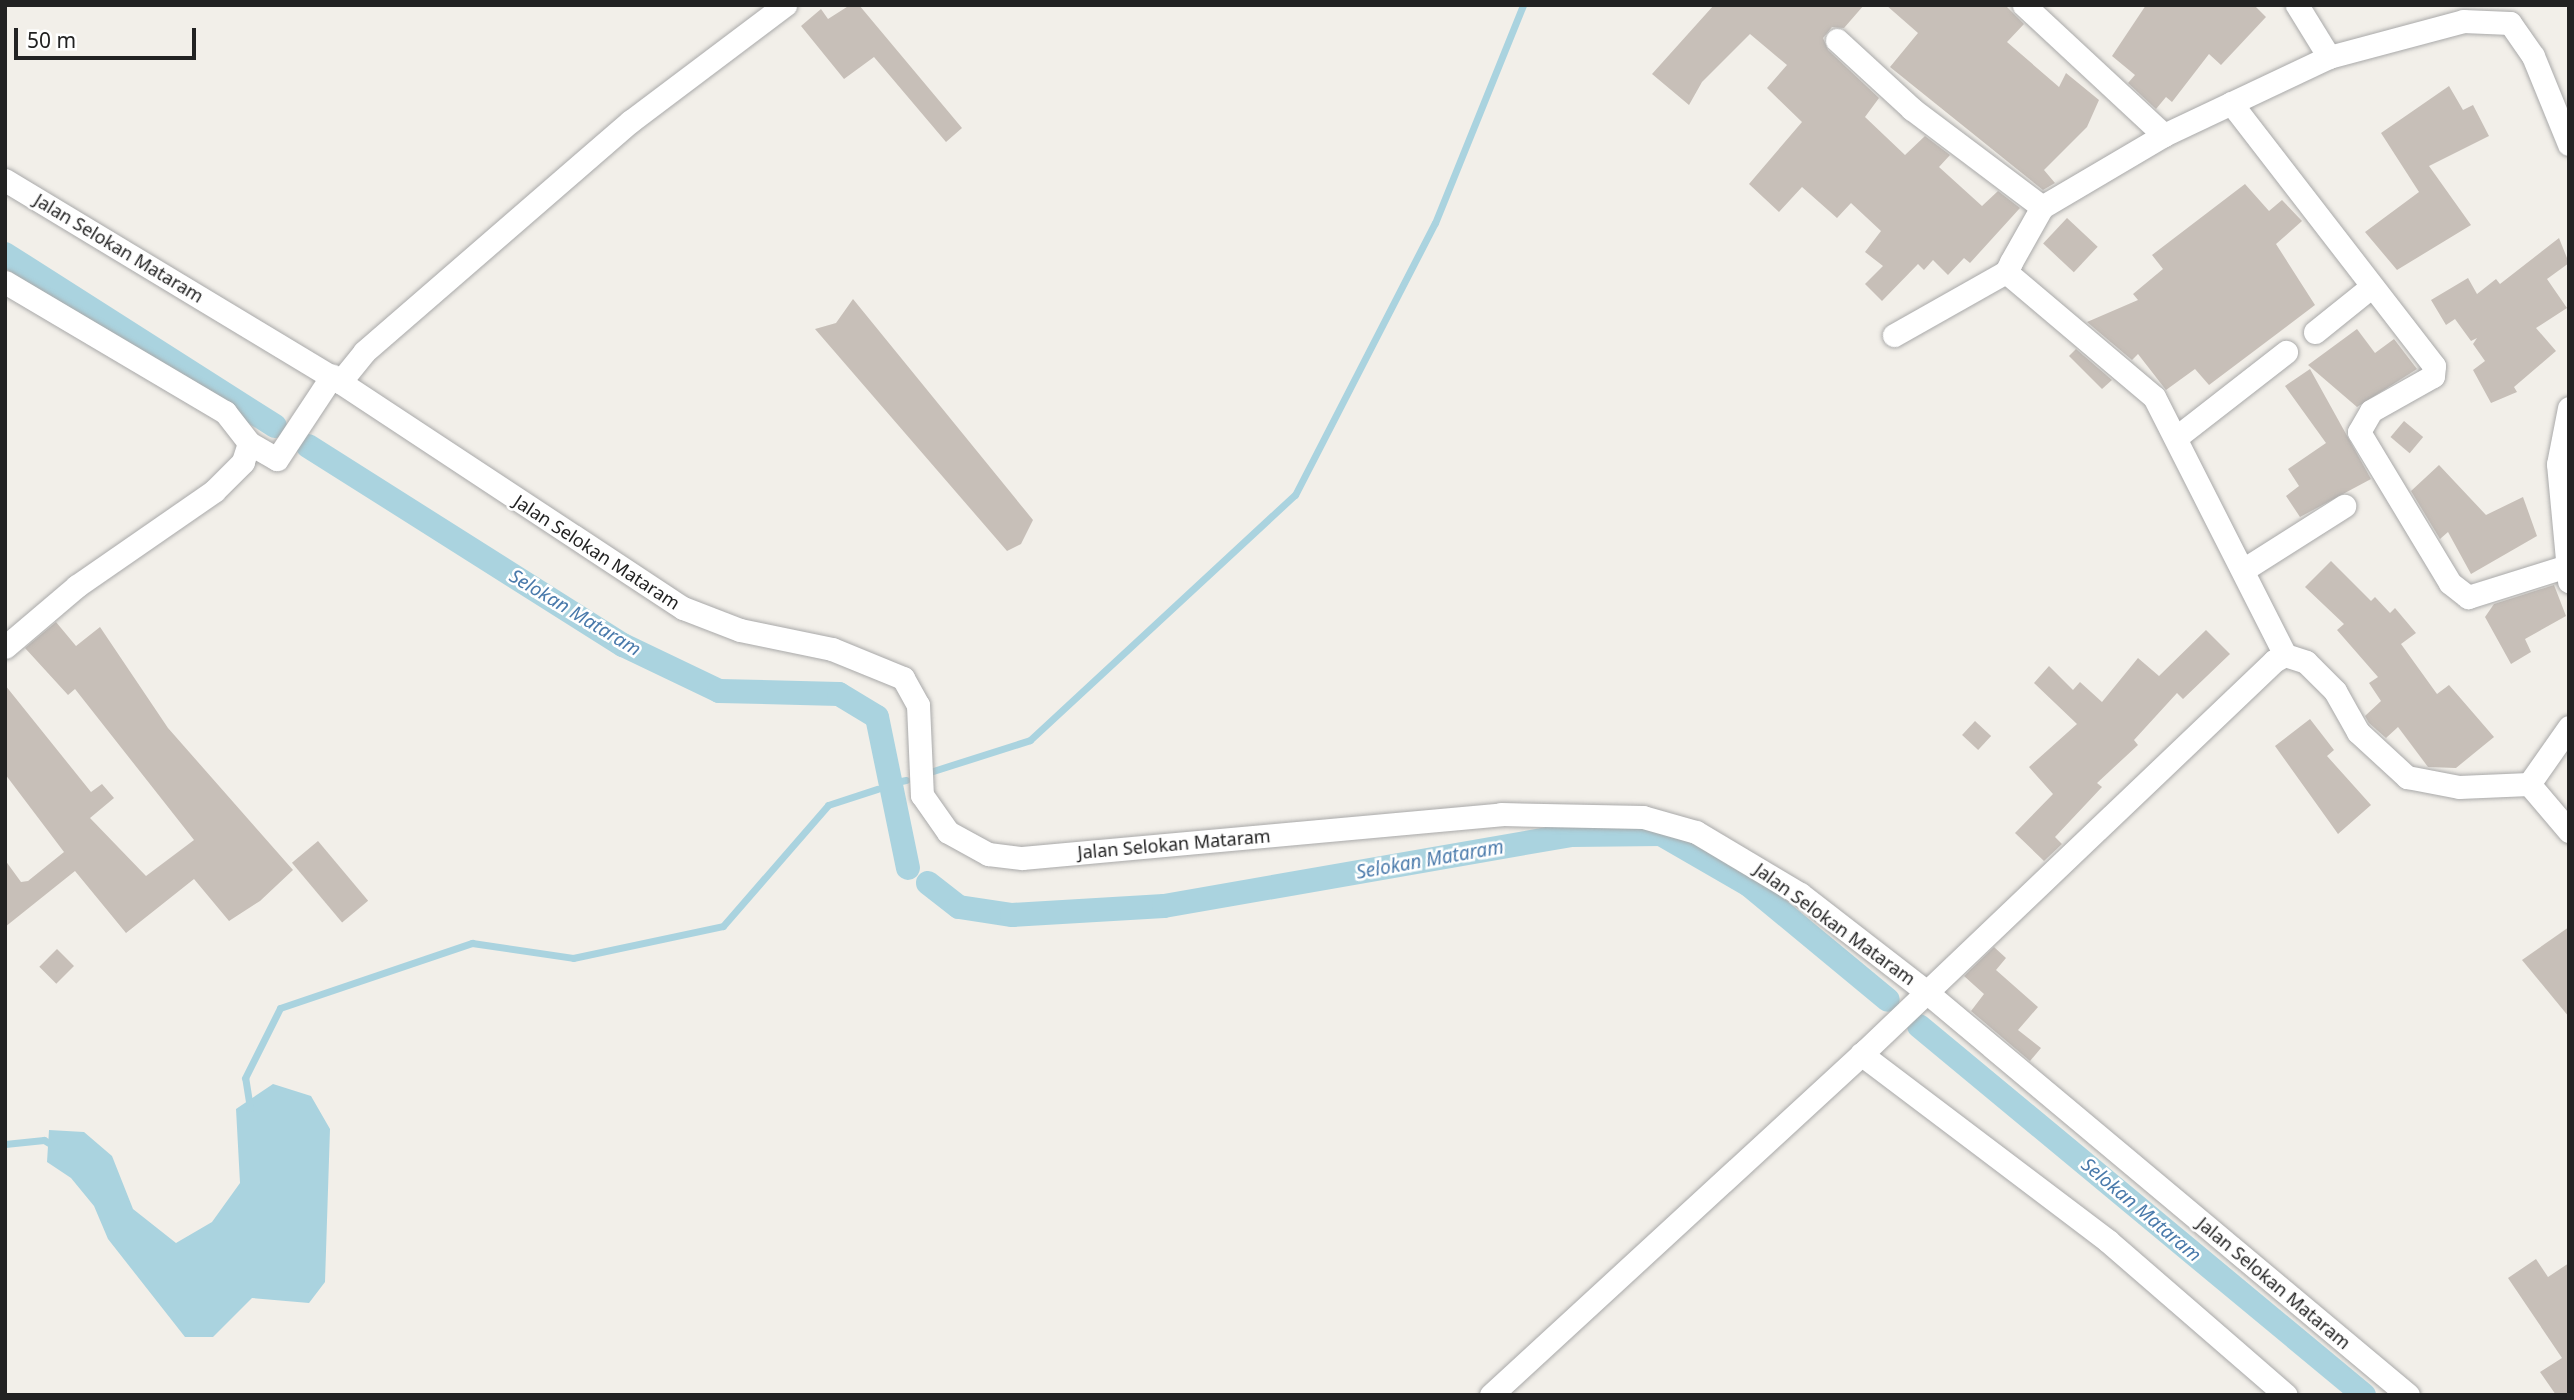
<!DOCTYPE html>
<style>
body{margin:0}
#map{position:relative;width:2574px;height:1400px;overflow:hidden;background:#f2efe9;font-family:"Noto Sans",sans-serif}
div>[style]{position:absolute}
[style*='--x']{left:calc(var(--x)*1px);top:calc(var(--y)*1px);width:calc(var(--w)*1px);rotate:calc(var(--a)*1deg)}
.water>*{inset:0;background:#aad3df}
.stream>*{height:7px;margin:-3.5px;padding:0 3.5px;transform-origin:3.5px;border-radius:3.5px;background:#aad3df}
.canal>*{height:24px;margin:-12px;padding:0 12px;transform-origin:12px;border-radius:12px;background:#aad3df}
.building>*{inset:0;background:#c7bfb8;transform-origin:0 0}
.roads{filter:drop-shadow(0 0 2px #a9a9a9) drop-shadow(0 0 2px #a9a9a9)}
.minor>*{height:23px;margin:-11.5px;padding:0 11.5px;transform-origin:11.5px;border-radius:11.5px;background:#fff}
span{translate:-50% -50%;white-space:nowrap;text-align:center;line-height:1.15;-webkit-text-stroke:5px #fff;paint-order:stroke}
.street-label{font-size:18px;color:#222}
.water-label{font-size:19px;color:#4a7aab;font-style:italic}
.frame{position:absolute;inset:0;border:7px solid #222;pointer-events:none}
.scale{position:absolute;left:14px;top:28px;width:182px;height:32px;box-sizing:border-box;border:4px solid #222;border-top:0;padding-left:9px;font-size:21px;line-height:24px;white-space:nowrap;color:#222;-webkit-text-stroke:5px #fff;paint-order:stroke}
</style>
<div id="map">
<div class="water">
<div style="clip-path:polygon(273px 1084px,311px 1096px,330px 1129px,325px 1282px,309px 1303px,252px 1298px,213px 1337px,185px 1337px,108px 1239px,94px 1206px,71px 1178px,47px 1162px,49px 1130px,84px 1132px,112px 1156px,133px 1209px,176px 1243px,212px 1222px,240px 1183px,236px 1109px)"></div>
</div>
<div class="stream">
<div style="--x:930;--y:772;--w:105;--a:-17.7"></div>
<div style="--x:1030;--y:740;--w:361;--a:-42.8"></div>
<div style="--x:1295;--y:495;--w:306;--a:-62.8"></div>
<div style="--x:1435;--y:223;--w:235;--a:-68"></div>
<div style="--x:901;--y:781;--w:5;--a:-11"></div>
<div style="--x:250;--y:1108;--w:30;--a:-99"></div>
<div style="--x:245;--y:1078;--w:78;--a:-63.4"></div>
<div style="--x:280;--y:1008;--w:203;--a:-18.7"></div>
<div style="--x:472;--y:943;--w:102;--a:8.4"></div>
<div style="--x:573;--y:958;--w:153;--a:-12"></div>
<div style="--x:723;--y:926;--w:160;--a:-49"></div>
<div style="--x:828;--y:805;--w:52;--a:-18.1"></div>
<div style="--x:5;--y:1144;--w:39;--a:-6"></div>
<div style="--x:44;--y:1140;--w:13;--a:32"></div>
</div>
<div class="canal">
<div style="--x:5;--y:254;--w:320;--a:32.5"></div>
<div style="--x:308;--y:446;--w:373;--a:32.3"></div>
<div style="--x:623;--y:645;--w:106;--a:25.6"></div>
<div style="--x:719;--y:691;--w:120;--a:1.4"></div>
<div style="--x:839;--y:694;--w:44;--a:31.2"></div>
<div style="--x:877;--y:717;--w:154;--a:78.4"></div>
<div style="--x:928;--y:883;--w:39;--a:38"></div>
<div style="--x:959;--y:907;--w:54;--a:8.6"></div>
<div style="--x:1012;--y:915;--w:152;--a:-3.4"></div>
<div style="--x:1164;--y:906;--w:414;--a:-9.9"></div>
<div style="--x:1572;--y:835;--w:89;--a:-0.6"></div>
<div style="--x:1661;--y:834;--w:102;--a:30.1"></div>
<div style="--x:1749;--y:885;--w:180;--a:39.6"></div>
<div style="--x:1919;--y:1026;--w:578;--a:39.67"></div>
</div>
<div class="building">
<div style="clip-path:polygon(850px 5px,859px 5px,962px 128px,946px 142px,874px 57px,844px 79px,801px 26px,821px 9px,828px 19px)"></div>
<div style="clip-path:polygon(1714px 5px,1864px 5px,1844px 28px,1832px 27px,1823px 38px,1828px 50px,1879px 98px,1865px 117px,1905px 155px,1925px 136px,1950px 155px,1939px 167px,1982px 206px,1998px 191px,2020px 208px,1970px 263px,1964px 258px,1948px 275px,1933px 260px,1924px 270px,1918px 264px,1882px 301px,1865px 284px,1883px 266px,1865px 252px,1881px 231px,1851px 203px,1837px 218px,1802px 187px,1779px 212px,1749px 184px,1802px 122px,1767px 88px,1787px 65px,1750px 34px,1702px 82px,1689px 105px,1652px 74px)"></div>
<div style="clip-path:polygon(1886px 5px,2005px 5px,2024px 24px,2007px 42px,2059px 87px,2066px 73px,2099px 100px,2087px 127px,2044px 170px,2055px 183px,2043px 190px,1890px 67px,1918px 33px)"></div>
<div style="clip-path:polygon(2146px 5px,2254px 5px,2266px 17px,2221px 65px,2209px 54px,2172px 102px,2166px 97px,2156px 109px,2128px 83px,2135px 75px,2112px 56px)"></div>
<div style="clip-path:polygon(2449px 86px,2463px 110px,2473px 105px,2489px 136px,2429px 166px,2471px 225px,2397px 270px,2365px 232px,2419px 192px,2381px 133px)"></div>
<div style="clip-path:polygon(2245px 184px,2269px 211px,2282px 200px,2302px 221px,2276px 244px,2315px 305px,2209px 385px,2195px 369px,2166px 390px,2138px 354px,2132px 360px,2087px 322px,2138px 300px,2133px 294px,2163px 269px,2152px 255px)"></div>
<div style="left:2067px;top:218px;width:42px;height:35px;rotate:43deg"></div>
<div style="clip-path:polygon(2559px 238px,2569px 263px,2547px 279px,2567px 308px,2536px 328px,2556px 351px,2514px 387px,2517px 392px,2491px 403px,2473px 370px,2485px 361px,2473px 344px,2477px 338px,2471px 341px,2455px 319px,2446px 325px,2431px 300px,2468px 278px,2477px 294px,2496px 279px,2500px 284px)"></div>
<div style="clip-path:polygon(853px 299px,1033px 520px,1021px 544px,1007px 551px,815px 329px,836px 323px)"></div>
<div style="clip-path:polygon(2357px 329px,2375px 353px,2394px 339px,2417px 369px,2357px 407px,2308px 365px)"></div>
<div style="clip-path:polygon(2076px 349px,2112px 380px,2102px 389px,2069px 356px)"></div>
<div style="clip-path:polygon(2310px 369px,2371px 479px,2300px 517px,2286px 496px,2299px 486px,2288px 469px,2326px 443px,2285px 386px)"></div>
<div style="left:2404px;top:421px;width:25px;height:21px;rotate:40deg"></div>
<div style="clip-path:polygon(2439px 465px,2486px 515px,2523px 497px,2537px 536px,2471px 574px,2448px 532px,2440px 539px,2411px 491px)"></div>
<div style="clip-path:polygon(2331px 561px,2371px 601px,2375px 597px,2390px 613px,2395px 608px,2416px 633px,2401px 644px,2437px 694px,2449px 685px,2494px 737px,2456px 768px,2428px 767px,2398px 727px,2386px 738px,2369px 723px,2365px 716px,2381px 701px,2369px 683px,2378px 677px,2337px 630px,2344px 624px,2305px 587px)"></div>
<div style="clip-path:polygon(2554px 585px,2566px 616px,2525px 639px,2531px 652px,2511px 664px,2485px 617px,2494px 604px)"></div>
<div style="clip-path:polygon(56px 622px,76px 646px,100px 627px,168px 728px,293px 870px,260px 901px,229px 921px,194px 879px,126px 933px,75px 871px,5px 927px,5px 860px,21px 882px,28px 881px,64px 852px,5px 774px,5px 685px,91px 792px,102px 784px,114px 798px,90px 818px,146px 876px,194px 840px,75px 689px,68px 695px,25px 648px)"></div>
<div style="clip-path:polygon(2206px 630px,2230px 654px,2183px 699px,2177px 693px,2134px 740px,2138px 745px,2097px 783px,2102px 787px,2055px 837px,2062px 844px,2044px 861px,2015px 833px,2053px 794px,2029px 767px,2077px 724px,2034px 683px,2049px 666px,2073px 690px,2080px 682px,2102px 702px,2138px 658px,2159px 676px)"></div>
<div style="clip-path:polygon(2310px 719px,2334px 750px,2327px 756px,2371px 805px,2338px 834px,2275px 746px)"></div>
<div style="left:1975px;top:721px;width:22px;height:19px;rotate:43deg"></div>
<div style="left:318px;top:841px;width:78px;height:34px;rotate:50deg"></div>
<div style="clip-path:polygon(2569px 927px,2569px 1017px,2522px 960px)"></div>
<div style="clip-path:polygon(1994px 947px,2006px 958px,1996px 970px,2038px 1007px,2018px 1030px,2041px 1048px,2030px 1061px,1971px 1011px,1984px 994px,1964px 976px)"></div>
<div style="left:57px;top:949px;width:24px;height:25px;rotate:45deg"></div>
<div style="clip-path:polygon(2536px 1259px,2548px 1277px,2569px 1263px,2569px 1395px,2556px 1395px,2540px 1372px,2562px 1358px,2508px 1278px)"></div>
</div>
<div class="roads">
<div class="minor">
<div style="--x:2024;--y:5;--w:191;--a:42.9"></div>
<div style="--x:2297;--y:5;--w:61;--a:58.4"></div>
<div style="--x:1837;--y:40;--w:102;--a:42.6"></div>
<div style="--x:1912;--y:109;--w:163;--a:37"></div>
<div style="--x:2231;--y:103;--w:332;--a:52.3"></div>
<div style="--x:2434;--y:366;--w:10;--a:96"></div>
<div style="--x:2433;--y:376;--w:71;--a:150.6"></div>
<div style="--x:2371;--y:411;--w:24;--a:120"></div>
<div style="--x:2359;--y:432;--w:176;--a:58.9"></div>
<div style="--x:2450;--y:583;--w:23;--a:38"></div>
<div style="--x:2468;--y:597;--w:101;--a:-17.4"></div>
<div style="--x:5;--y:180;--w:391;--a:31.1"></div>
<div style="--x:340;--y:382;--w:411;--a:33.4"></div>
<div style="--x:683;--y:608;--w:61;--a:21.1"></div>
<div style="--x:740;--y:630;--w:94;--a:11.7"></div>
<div style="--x:832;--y:649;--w:77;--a:22.2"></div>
<div style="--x:903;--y:678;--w:31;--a:61"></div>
<div style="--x:918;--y:705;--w:90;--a:87.5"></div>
<div style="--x:922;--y:795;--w:45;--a:54.9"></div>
<div style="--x:948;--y:832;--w:46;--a:28.8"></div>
<div style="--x:988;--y:854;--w:34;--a:7"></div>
<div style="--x:1022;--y:858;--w:481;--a:-5.2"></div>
<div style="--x:1501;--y:814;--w:142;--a:1.2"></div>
<div style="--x:1643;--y:817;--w:55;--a:15.8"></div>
<div style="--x:1696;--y:832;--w:121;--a:30.8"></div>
<div style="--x:1800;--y:894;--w:157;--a:37.7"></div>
<div style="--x:1924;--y:990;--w:631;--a:39.92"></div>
<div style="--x:5;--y:282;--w:256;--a:30.6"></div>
<div style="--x:225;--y:412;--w:39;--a:52"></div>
<div style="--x:249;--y:443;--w:20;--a:108"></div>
<div style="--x:243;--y:462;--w:41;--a:135"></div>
<div style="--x:214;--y:491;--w:167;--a:145.3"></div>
<div style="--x:77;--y:586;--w:94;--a:139.7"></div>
<div style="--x:2315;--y:332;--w:72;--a:-38.8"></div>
<div style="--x:1894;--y:335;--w:129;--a:-29.4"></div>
<div style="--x:340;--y:382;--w:38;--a:-51"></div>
<div style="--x:364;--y:352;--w:353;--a:-40.9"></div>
<div style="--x:631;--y:121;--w:193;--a:-37"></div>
<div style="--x:2569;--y:408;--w:57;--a:101.1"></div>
<div style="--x:2558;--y:464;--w:118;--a:84.6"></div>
<div style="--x:2178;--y:436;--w:137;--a:-37.9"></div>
<div style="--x:249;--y:443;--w:32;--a:30"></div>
<div style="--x:277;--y:459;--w:100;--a:-56.5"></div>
<div style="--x:2243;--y:570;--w:120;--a:-32.4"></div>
<div style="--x:2285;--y:655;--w:289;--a:-116.9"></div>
<div style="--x:2154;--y:397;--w:194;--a:-139.8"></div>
<div style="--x:2006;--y:272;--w:11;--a:-63"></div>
<div style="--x:2011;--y:262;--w:63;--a:-60.6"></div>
<div style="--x:2042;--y:207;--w:142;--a:-30.5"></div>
<div style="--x:2164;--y:135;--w:183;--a:-25.3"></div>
<div style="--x:2329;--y:57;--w:139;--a:-15"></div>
<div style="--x:2463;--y:21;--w:47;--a:2.4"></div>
<div style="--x:2510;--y:23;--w:40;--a:55.1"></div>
<div style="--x:2533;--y:56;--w:95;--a:67.8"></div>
<div style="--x:2569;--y:727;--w:70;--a:125.1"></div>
<div style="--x:2529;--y:784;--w:62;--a:49.6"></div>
<div style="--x:1861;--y:1054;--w:310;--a:37.1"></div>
<div style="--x:2108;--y:1241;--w:235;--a:40.9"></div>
<div style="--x:1491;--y:1395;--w:510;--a:-42.61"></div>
<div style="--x:1866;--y:1050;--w:564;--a:-43.63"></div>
<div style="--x:2274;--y:661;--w:13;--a:-29"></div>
<div style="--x:2285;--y:655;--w:22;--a:18"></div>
<div style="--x:2306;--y:662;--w:41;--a:45"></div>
<div style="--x:2335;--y:691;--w:47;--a:60.7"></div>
<div style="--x:2358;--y:732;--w:67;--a:42.6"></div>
<div style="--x:2407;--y:777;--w:53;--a:10.9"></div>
<div style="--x:2459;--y:787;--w:70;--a:-2.5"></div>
</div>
</div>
<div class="street-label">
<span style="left:119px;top:248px;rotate:31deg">Jalan Selokan Mataram</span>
<span style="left:597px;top:552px;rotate:33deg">Jalan Selokan Mataram</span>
<span style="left:1174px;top:844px;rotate:-5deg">Jalan Selokan Mataram</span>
<span style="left:1835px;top:924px;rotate:36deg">Jalan Selokan Mataram</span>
<span style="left:2274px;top:1283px;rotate:40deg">Jalan Selokan Mataram</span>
</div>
<div class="water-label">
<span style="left:575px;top:613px;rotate:31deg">Selokan Mataram</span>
<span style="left:1430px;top:860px;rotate:-10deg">Selokan Mataram</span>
<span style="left:2141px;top:1210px;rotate:40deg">Selokan Mataram</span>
</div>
<div class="frame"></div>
<div class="scale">50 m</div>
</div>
